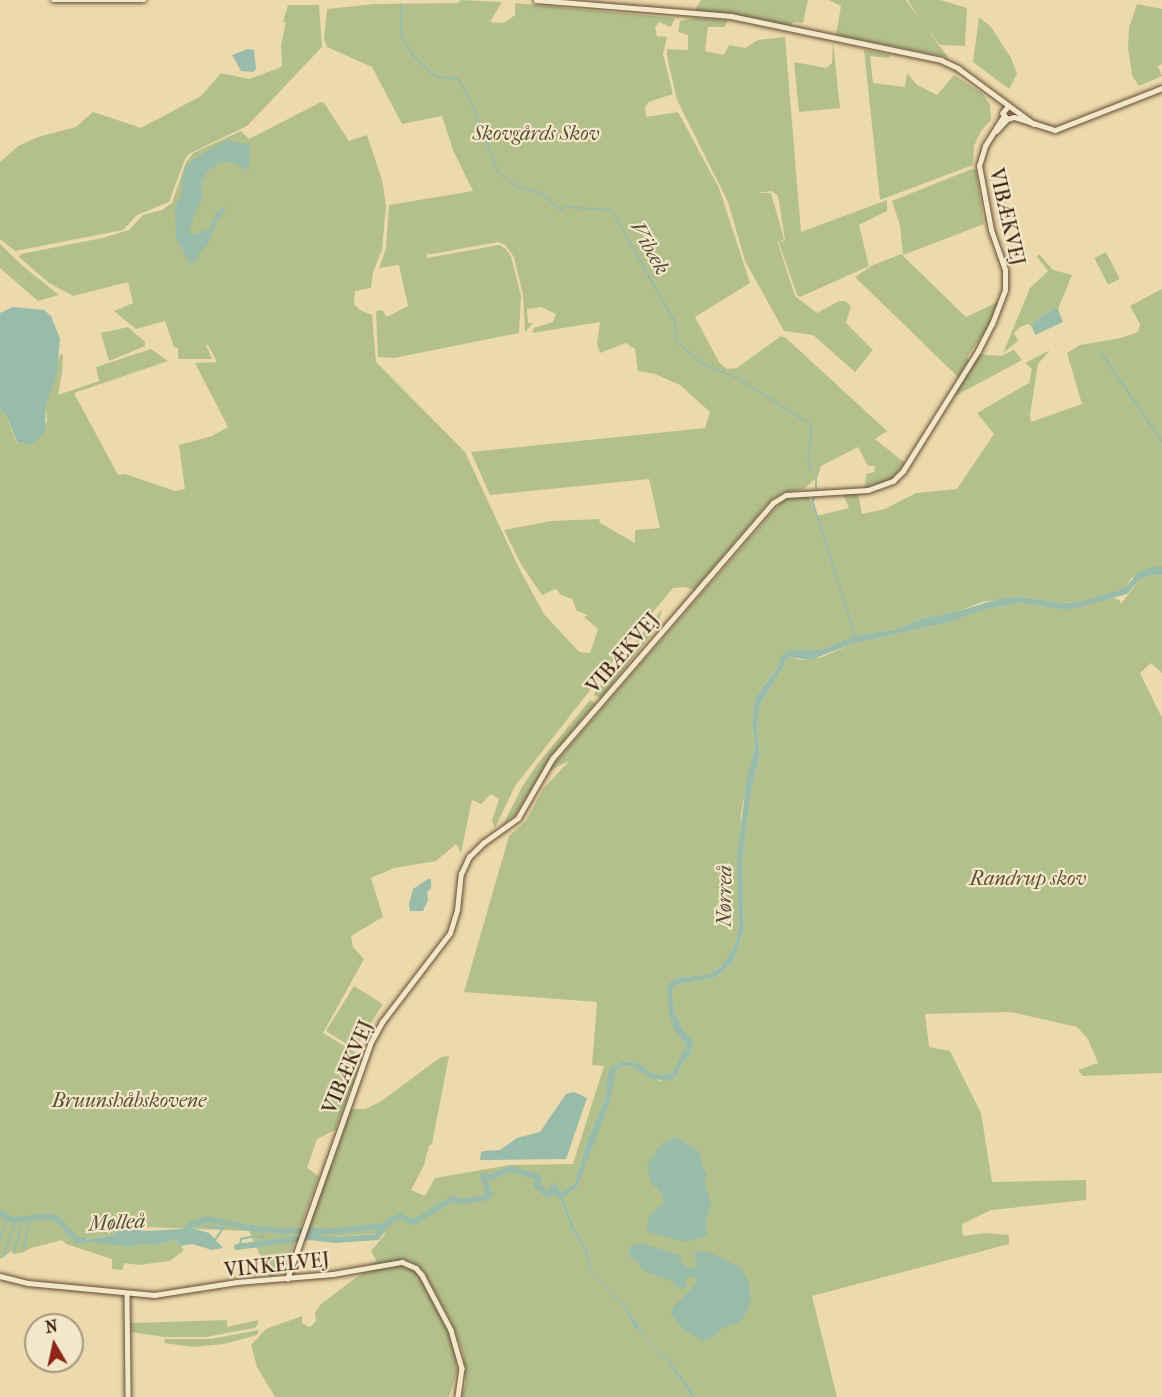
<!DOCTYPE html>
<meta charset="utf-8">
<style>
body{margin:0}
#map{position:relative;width:1162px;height:1397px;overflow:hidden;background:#ecdaac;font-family:"IM FELL French Canon",serif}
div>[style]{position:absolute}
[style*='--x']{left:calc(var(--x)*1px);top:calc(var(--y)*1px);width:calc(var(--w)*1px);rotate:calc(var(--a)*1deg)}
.green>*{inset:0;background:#b4c08c;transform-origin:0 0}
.water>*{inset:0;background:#99bba9}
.stream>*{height:1.5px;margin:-0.75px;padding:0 0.75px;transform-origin:0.75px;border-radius:0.75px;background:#99bba9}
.river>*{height:6px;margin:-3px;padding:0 3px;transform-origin:3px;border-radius:3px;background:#99bba9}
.roads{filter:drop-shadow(0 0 2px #624c34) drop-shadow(0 0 2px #624c34)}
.minor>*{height:4.5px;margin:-2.25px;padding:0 2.25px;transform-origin:2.25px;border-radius:2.25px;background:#f3e7c9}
span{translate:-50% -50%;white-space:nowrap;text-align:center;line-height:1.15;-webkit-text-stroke:4.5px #f3e7c9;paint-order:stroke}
.park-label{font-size:20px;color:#5a4e32;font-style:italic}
.street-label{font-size:20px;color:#341d0c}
.water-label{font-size:21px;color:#524c3b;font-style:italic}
.north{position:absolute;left:24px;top:1313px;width:60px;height:60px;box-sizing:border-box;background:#f3e7c9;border:2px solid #a7967d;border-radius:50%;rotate:351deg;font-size:16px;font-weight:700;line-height:24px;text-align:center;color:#341d0c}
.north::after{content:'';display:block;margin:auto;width:21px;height:27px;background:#8f2418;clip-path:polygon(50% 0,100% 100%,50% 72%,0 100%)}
</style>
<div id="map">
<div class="green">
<div style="clip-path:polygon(461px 0,502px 2px,490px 22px,504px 23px,515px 15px,515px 3px,675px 18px,671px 27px,659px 22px,655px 28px,657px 36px,667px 37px,663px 54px,673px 94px,649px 102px,645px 107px,646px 117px,678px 112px,719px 188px,750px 283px,695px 317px,719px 362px,727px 369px,737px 368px,781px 336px,786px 338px,887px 431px,875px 439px,905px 463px,889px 482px,865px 487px,866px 474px,874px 472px,875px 466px,868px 466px,858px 447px,821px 466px,818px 476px,804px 489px,781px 493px,768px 503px,694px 590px,685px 587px,673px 588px,627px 643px,515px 786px,495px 828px,492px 821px,499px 799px,491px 794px,481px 804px,472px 800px,461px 853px,456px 844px,436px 861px,394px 868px,371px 878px,383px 917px,351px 936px,353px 947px,364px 959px,323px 1033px,363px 1057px,335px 1130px,317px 1139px,307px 1168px,319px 1176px,283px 1273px,270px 1277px,249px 1231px,119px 1226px,114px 1235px,81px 1240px,132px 1247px,141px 1244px,158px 1245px,172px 1240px,177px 1241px,184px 1250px,170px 1261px,139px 1265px,124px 1263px,123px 1270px,112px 1269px,112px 1259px,66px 1244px,62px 1240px,31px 1248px,22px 1253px,12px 1254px,13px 1250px,0 1259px,0 409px,6px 415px,16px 442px,27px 445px,34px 443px,47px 421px,46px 405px,60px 355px,63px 354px,62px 373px,58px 395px,99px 381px,96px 367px,151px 349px,168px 361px,74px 393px,118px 475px,125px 474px,175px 491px,185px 489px,179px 445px,212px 436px,228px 427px,195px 363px,217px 362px,208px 345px,206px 345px,212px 359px,178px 359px,178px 348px,174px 347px,165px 321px,136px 329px,114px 311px,133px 303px,128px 282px,73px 296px,49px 283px,19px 257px,21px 254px,102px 238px,129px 230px,143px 215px,162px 210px,172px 203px,186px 162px,193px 153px,241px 131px,249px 139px,321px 102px,324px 103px,349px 141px,367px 135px,382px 180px,386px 205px,382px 250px,373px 272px,371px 288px,355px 291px,354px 304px,360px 310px,372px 315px,376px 362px,465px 452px,520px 570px,544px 614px,579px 652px,590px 653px,598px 629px,584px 617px,588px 615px,577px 611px,572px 599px,561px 595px,556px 589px,542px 595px,522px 566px,504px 530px,551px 521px,599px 519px,600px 523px,635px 543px,635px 530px,660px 528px,649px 479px,490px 495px,471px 452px,705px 428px,710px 412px,680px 385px,655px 374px,638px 371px,635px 349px,626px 343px,600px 353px,597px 343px,600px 322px,532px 333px,534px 328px,553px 322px,556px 314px,541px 307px,527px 309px,528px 323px,533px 323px,525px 332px,523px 295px,514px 257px,505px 245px,498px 242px,426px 255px,427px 258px,499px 245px,505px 248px,511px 256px,521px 296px,519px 333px,394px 358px,378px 357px,376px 311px,382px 310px,387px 317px,408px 306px,399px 265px,379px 268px,386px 248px,389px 205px,473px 191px,453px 150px,442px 116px,402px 124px,372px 67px,327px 47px,324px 39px,327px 9px,375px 4px,458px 3px)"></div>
<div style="clip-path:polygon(701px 0,808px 0,803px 23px,793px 22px,791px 26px,695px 10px)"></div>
<div style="clip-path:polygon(829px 0,906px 0,918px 17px,908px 0,940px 0,967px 8px,965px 46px,940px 45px,920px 20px,948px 57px,836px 35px,841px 6px)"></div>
<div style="clip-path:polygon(1137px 4px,1162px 9px,1162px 64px,1158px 66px,1162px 76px,1139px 86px,1132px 75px,1128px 48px,1129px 28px)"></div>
<div style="clip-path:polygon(288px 5px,319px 5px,322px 47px,247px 126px,189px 154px,185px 159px,169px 202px,137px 215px,123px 230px,15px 251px,0 239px,0 162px,18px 146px,38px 137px,76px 127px,93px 112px,141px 128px,201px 96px,221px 73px,249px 79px,279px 68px,282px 66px,281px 45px,286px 22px,283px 22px)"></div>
<div style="clip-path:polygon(979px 17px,991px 27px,1011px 58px,1017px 74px,1009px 89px,973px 62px)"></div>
<div style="clip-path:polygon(696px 18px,728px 20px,725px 27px,708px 27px,705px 51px,724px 55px,729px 45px,745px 48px,758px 40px,785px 37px,801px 232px,887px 200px,887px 211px,859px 225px,869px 266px,800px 297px,797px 295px,779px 243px,785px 240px,778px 196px,772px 191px,756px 193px,771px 193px,784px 239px,778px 243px,795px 296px,817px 313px,839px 301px,845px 301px,851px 306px,846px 323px,873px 350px,855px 372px,813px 335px,784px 331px,745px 261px,728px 202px,677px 100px,667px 56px,667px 49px,688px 50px,688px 35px,678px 32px,680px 21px)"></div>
<div style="clip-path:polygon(833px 42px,840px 108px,799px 112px,794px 62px,826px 68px,832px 63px)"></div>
<div style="clip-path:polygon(864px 50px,891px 55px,889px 58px,870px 56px,873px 83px,905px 87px,907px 73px,917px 85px,937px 95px,954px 75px,983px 94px,990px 105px,991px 120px,981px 131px,974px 146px,973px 165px,880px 200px)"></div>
<div style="clip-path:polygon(972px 169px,976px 170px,984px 224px,903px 255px,900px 225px,892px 201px)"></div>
<div style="clip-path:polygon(0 244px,24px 267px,59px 295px,38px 301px,0 268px)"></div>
<div style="left:1106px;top:252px;width:30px;height:13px;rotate:63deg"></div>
<div style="clip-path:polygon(901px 254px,966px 317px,998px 302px,987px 329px,967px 357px,969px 360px,958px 377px,855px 277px,871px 266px)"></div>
<div style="clip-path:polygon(1039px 254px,1053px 270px,1072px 275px,1058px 309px,1053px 309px,1036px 320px,1032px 327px,1028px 324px,1020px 327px,1014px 333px,1018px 341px,1003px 353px,1030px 288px,1048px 271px,1037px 257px)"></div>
<div style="clip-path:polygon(1162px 289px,1162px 567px,1151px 567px,1131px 578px,1127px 586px,1119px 590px,1078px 602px,1060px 603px,1023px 597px,982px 602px,959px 611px,923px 618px,897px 629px,853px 636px,822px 650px,790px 650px,755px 697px,752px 722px,755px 746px,741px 813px,739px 926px,735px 944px,723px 965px,709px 974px,677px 978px,667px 989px,675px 1032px,686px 1045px,685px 1049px,672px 1073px,661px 1075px,650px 1072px,639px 1063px,624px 1061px,606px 1081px,606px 1096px,587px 1141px,575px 1183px,560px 1193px,560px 1200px,571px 1228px,585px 1251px,590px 1272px,623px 1307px,634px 1327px,643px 1334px,656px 1353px,666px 1360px,692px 1397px,461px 1397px,466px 1384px,463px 1352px,452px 1323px,423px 1270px,408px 1260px,371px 1265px,377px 1261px,371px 1251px,386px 1233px,303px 1239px,328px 1169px,332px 1165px,351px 1109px,365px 1109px,380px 1102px,441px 1057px,449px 1056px,432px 1144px,429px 1146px,424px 1165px,411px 1190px,425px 1196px,435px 1178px,510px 1165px,573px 1164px,604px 1066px,592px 1065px,597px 1002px,464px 992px,509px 836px,526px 821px,543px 789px,569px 761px,547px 772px,784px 499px,809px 496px,816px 516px,849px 508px,843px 494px,858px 493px,862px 514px,885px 509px,916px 493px,957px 489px,994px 434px,977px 413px,1029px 383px,1032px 369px,1025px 363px,1050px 350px,1038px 364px,1030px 415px,1031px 422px,1082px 404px,1067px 353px,1080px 345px,1121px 338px,1138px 332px,1140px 324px,1130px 306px)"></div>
<div style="clip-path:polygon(128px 327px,145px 342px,145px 346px,109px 361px,101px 333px)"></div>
<div style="clip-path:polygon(1014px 350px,1022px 360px,951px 398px,978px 354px,1001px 356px)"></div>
<div style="clip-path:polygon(1162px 575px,1162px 673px,1151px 663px,1140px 673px,1162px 718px,1162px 1073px,1083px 1076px,1078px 1070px,1098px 1063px,1088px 1039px,1077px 1027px,1011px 1012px,925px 1014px,929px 1047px,950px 1051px,981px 1113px,992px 1182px,1086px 1180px,1086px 1200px,991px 1210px,962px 1224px,963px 1236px,985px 1233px,1009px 1235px,1009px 1244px,812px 1296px,837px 1397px,695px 1397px,668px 1358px,657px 1352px,625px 1306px,592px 1271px,588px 1251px,574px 1227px,563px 1198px,578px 1186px,616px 1071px,620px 1067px,630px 1066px,659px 1081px,677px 1076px,682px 1064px,692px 1053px,693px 1042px,684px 1031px,674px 1011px,672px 990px,679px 984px,716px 978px,733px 962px,744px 930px,742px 865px,751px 791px,760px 756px,757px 724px,760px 705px,789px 657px,800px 660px,822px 657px,852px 644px,950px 622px,986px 609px,1020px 603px,1064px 610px,1113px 598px,1120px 600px,1121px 604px,1138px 581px,1148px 576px)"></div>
<div style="clip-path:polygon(662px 609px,658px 626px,601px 698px,593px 695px)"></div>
<div style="clip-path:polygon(590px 700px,595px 703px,552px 755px,517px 813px,503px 825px,522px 787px,536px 766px)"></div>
<div style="left:354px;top:986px;width:34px;height:53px;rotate:32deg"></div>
<div style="clip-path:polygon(400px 1264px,417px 1272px,424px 1281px,454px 1337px,457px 1371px,449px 1397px,275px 1397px,257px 1367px,251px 1345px,266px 1329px,302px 1316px,302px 1323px,310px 1327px,316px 1321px,315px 1313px,320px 1305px,354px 1279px,368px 1270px)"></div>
<div style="clip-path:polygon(227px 1320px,227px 1327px,258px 1320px,258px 1324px,255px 1328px,206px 1337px,165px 1337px,131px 1332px,131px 1323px)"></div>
<div style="clip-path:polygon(259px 1330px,257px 1335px,224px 1344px,193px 1347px,164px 1343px,165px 1339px,211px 1339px)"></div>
</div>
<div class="water">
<div style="clip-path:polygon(248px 49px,254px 50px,256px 69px,253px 72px,241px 71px,232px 55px)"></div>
<div style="clip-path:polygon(226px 140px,251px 145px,249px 171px,231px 162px,220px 162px,208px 171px,201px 183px,203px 199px,195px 212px,189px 233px,193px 235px,209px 229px,216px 213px,228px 205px,216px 224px,208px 244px,198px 255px,198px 260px,190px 264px,176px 238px,175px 210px,182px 192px,182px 181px,186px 166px,193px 160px)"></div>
<div style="clip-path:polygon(13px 307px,44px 310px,51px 316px,60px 339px,57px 373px,46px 405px,45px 431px,34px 443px,28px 445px,17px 442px,6px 415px,0 409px,0 313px)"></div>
<div style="clip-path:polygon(1053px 309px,1058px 309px,1063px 322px,1035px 335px,1032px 327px,1036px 320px)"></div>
<div style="clip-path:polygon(1151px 567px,1162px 567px,1162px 575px,1148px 576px,1138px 581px,1127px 594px,1081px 607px,1064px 610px,1020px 603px,987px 609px,950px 622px,852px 644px,810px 660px,789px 657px,760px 705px,757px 724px,760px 756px,751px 791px,742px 865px,744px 930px,733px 962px,716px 978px,679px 984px,672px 990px,674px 1011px,684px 1031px,693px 1041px,692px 1053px,682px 1064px,677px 1076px,668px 1081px,652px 1079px,630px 1066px,620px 1067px,616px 1071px,610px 1102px,578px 1186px,563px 1198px,574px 1227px,588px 1251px,592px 1271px,625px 1306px,657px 1352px,668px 1358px,691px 1390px,695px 1397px,692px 1397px,666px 1360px,656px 1353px,643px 1334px,634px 1327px,623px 1307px,590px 1272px,585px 1251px,571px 1228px,559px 1197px,560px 1193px,575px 1183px,587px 1141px,606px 1096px,606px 1081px,611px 1067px,624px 1061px,639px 1063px,650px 1072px,661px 1075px,672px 1073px,686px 1045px,675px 1032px,669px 1016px,667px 989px,670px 982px,677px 978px,709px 974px,722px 966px,735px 944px,739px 926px,737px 856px,747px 778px,755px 747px,752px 722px,755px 697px,777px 668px,781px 656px,790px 650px,822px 650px,853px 636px,897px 629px,923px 618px,959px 611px,1002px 598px,1023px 597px,1060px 603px,1078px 602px,1119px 590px,1127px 586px,1137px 573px)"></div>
<div style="clip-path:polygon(428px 879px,431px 879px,431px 888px,427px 892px,428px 900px,423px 911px,410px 911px,409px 904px,413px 889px)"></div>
<div style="clip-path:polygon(574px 1092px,587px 1098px,566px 1159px,480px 1160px,481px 1152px,484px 1151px,500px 1150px,517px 1138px,540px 1132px,566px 1094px)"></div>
<div style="clip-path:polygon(677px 1137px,698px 1151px,701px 1157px,702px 1166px,708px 1175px,704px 1179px,711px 1203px,706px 1222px,707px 1236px,684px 1242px,649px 1232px,646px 1228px,650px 1215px,664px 1202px,657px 1186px,652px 1186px,647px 1166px,661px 1144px)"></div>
<div style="clip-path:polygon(185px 1226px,209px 1233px,223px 1248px,212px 1250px,192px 1244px,181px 1246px,177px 1241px,172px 1240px,158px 1245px,141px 1244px,132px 1247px,78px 1241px,114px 1235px,119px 1228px,146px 1231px,183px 1229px)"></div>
<div style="clip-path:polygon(640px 1243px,680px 1255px,682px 1264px,687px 1267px,697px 1268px,694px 1253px,702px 1252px,712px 1253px,741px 1268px,749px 1283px,751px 1302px,741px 1322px,722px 1328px,715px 1336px,703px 1341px,684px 1330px,671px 1314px,674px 1306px,695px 1285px,697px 1279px,687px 1276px,685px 1288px,679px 1289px,674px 1282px,643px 1271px,638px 1262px,630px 1258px,629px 1251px,629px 1247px)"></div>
</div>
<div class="stream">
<div style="--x:402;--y:4;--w:34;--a:90"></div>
<div style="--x:402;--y:38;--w:22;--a:56"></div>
<div style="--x:414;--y:56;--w:28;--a:44"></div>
<div style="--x:437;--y:77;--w:22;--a:5"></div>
<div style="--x:459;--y:79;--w:30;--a:62"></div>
<div style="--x:473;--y:105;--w:72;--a:69.5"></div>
<div style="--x:498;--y:172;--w:26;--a:36"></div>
<div style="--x:519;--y:187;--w:24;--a:15"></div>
<div style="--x:542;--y:193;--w:25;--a:42"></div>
<div style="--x:561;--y:210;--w:5;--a:-37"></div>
<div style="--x:565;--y:207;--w:47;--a:3.7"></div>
<div style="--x:612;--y:210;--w:129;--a:60.6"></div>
<div style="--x:675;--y:322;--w:20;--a:84"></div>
<div style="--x:677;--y:342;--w:34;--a:40"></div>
<div style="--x:703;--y:364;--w:35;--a:22"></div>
<div style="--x:736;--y:377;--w:90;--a:32.3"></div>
<div style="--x:812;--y:425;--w:38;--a:95"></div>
<div style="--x:809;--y:463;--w:7;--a:63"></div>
<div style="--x:1101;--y:352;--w:108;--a:55.6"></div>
<div style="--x:816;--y:489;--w:13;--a:-90"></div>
<div style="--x:815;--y:496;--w:6;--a:108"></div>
<div style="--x:813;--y:502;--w:142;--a:72.3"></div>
<div style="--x:0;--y:1217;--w:3;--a:-72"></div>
<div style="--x:196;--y:1222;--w:4;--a:56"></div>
<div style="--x:198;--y:1225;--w:26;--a:7"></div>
<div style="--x:224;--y:1228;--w:16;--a:125"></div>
<div style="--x:0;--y:1239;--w:23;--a:-70"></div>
<div style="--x:240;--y:1246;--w:7;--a:-82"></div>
<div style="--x:241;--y:1239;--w:14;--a:-12"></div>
<div style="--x:255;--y:1236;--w:8;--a:14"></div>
<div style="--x:263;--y:1238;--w:9;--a:-103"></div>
<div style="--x:23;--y:1250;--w:33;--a:-76"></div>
<div style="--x:14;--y:1253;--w:35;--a:-75"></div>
<div style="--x:4;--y:1256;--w:38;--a:-72"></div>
</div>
<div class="river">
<div style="--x:0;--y:1213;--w:15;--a:28"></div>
<div style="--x:13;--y:1220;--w:36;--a:-6"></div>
<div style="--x:49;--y:1216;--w:9;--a:21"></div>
<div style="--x:57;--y:1219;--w:30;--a:46"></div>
<div style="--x:78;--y:1241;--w:6;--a:-9"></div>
<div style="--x:406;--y:1219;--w:9;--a:21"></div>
<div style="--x:414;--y:1222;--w:47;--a:-31"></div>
<div style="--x:454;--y:1198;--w:7;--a:34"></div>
<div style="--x:460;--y:1202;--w:27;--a:-10"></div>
<div style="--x:487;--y:1197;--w:4;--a:-34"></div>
<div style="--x:490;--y:1195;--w:20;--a:-110"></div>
<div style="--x:483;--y:1176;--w:8;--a:7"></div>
<div style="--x:491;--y:1177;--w:22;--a:-22"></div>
<div style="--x:511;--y:1169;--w:28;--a:17"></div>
<div style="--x:538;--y:1177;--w:9;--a:96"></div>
<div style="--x:537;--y:1186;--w:15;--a:37"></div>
<div style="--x:549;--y:1195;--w:10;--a:-61"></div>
<div style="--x:554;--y:1186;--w:9;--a:69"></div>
<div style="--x:557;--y:1194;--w:5;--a:11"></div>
<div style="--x:242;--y:1227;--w:37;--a:6"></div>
<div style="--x:279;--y:1231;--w:57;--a:0"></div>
<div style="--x:336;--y:1231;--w:48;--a:-5.9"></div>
<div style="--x:184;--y:1235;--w:13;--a:-58"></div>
<div style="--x:191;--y:1224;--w:17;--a:-17"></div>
<div style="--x:207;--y:1219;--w:33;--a:12"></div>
<div style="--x:237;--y:1247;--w:74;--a:-7.8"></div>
<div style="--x:310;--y:1237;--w:25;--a:7"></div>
<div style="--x:335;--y:1240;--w:42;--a:-4.1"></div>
<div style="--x:377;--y:1237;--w:20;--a:-53"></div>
<div style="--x:389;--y:1221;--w:13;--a:-23"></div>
</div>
<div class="roads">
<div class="minor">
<div style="--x:53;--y:0;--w:91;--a:0"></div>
<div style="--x:536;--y:0;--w:196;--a:4.7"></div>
<div style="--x:731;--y:16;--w:215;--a:11.8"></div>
<div style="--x:941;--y:60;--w:19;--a:25"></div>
<div style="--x:958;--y:68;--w:94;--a:36.4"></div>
<div style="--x:1008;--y:107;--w:8;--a:130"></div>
<div style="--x:1003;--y:113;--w:7;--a:56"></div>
<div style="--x:1007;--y:119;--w:7;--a:-16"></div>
<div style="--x:1014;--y:117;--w:43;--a:17.6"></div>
<div style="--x:1055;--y:130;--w:115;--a:-21.4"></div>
<div style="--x:996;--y:131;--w:16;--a:-47"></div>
<div style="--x:0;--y:1276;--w:29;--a:14"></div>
<div style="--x:28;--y:1283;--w:127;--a:5.4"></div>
<div style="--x:154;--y:1295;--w:84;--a:-8.9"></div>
<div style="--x:237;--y:1282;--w:96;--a:-4.8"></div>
<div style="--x:333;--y:1274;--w:70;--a:-9.9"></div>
<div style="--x:402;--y:1262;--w:15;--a:23"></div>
<div style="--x:416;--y:1268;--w:9;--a:49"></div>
<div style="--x:422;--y:1275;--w:62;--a:62.2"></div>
<div style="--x:451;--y:1330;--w:40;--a:74"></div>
<div style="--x:462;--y:1368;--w:29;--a:98"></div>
<div style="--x:287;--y:1279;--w:249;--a:-70.5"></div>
<div style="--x:370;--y:1044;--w:25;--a:-61"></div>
<div style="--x:382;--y:1022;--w:112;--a:-52.6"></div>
<div style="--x:450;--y:933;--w:24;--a:-73"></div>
<div style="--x:457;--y:910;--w:36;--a:-84"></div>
<div style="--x:461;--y:874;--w:19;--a:-65"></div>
<div style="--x:469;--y:857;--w:20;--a:-45"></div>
<div style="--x:483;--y:843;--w:43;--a:-35.5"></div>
<div style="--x:518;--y:818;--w:68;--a:-60"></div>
<div style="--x:552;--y:759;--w:338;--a:-49.2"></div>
<div style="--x:773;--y:503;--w:15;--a:-32"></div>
<div style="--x:786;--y:495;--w:82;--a:-3.5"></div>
<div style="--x:868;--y:490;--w:27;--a:-20"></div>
<div style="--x:893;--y:481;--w:14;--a:-45"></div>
<div style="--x:903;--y:471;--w:142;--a:-58"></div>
<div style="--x:978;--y:351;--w:30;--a:-63"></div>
<div style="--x:992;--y:324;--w:36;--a:-69"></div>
<div style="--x:1005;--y:290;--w:20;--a:-90"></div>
<div style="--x:1005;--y:270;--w:42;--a:-109.3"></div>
<div style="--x:991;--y:230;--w:65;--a:-100.6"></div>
<div style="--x:979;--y:166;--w:21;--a:-73"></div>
<div style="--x:985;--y:146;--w:36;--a:-58"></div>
<div style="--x:127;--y:1294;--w:103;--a:89.4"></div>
</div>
</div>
<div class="park-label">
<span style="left:536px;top:133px">Skovgårds Skov</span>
<span style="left:1028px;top:878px">Randrup skov</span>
<span style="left:129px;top:1100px">Bruunshåbskovene</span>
</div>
<div class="street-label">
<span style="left:1007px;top:217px;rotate:77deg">VIBÆKVEJ</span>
<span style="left:623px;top:653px;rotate:-49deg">VIBÆKVEJ</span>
<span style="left:348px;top:1067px;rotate:-67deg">VIBÆKVEJ</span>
<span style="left:277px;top:1265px;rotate:-6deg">VINKELVEJ</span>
</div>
<div class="water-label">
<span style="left:650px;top:248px;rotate:61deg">Vibæk</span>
<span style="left:724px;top:896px;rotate:-89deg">Nørreå</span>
<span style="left:117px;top:1222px;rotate:-3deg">Mølleå</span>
</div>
<div class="north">N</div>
</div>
